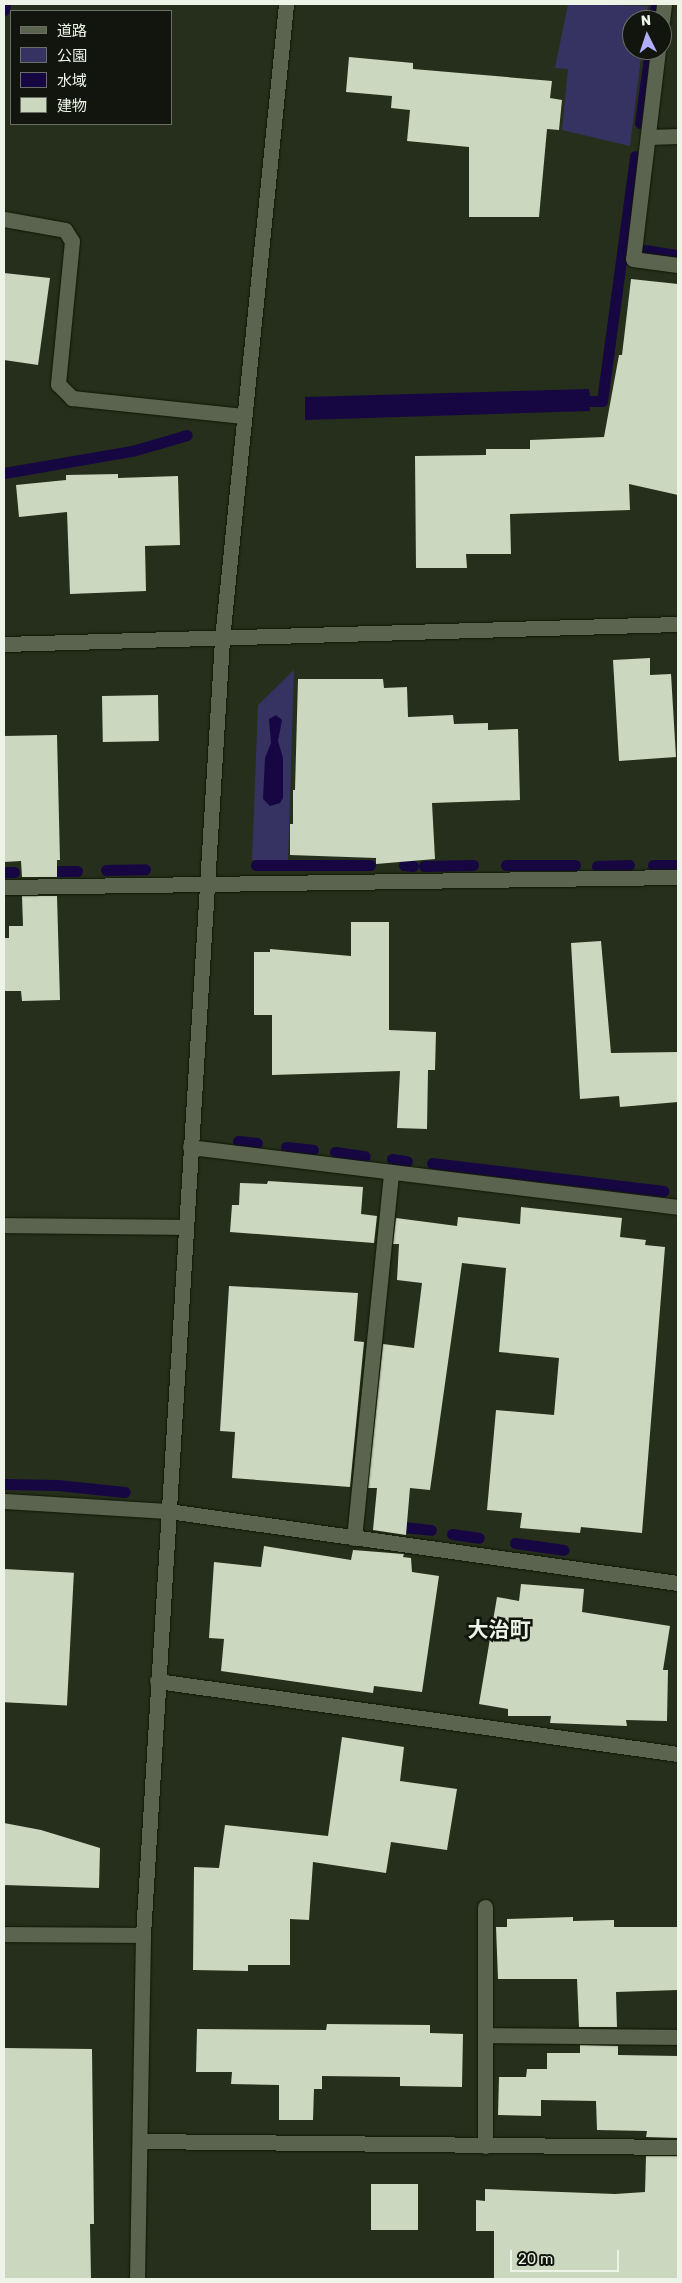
<!DOCTYPE html>
<meta charset="utf-8">
<style>
body{margin:0}
#map{position:relative;width:682px;height:2283px;overflow:hidden;background:#262f1b;font-family:Rubik,"Noto Sans JP",sans-serif}
div>[style]{position:absolute}
[style*='--x']{left:calc(var(--x)*1px);top:calc(var(--y)*1px);width:calc(var(--w)*1px);rotate:calc(var(--a)*1deg)}
.green>*{inset:0;background:#363362}
.water>*{inset:0;background:#160743}
.stream>*{height:11px;margin:-5.5px;padding:0 5.5px;transform-origin:5.5px;border-radius:5.5px;background:#160743}
.building>*{inset:0;background:#cbd7be;transform-origin:0 0}
.roads{filter:drop-shadow(0 0 1px #0f1705) drop-shadow(0 0 1px #0f1705)}
.minor>*{height:15px;margin:-7.5px;padding:0 7.5px;transform-origin:7.5px;border-radius:7.5px;background:#5b644f}
span{translate:-50% -50%;white-space:nowrap;text-align:center;line-height:1.15;-webkit-text-stroke:5px #12150d;paint-order:stroke}
.district-label{font-size:21px;color:#edf3e6;font-weight:700}
.frame{position:absolute;inset:0;border:5px solid #edf3e6;pointer-events:none}
.legend{position:absolute;left:10px;top:10px;width:162px;height:115px;box-sizing:border-box;background:#12150d;border:1px solid #6a6e64;margin:0;padding:6px 9px;list-style:none;font-size:15px;color:#edf3e6}
.legend li{display:flex;align-items:center;gap:10px;height:25px}
.legend b{width:25px;border:1px solid #6a6e64}
.north{position:absolute;left:622px;top:10px;width:50px;height:50px;box-sizing:border-box;background:#12150d;border:1px solid #6a6e64;border-radius:50%;rotate:356deg;font-size:14px;font-weight:700;line-height:20px;text-align:center;color:#edf3e6}
.north::after{content:'';display:block;margin:auto;width:18px;height:22px;background:#b0aefa;clip-path:polygon(50% 0,100% 100%,50% 72%,0 100%)}
.scale{position:absolute;left:510px;top:2250px;width:109px;height:22px;box-sizing:border-box;border:2px solid #edf3e6;border-top:0;padding-left:6px;font-size:15px;line-height:18px;white-space:nowrap;color:#edf3e6;-webkit-text-stroke:4px #12150d;paint-order:stroke}
</style>
<div id="map">
<div class="green">
<div style="clip-path:polygon(568px 4px,648px 6px,646px 20px,632px 20px,632px 50px,642px 50px,630px 146px,562px 130px,568px 69px,555px 68px)"></div>
<div style="clip-path:polygon(294px 670px,288px 861px,252px 860px,258px 705px)"></div>
</div>
<div class="water">
<div style="clip-path:polygon(589px 389px,590px 397px,595px 397px,596px 403px,589px 404px,590px 411px,305px 420px,305px 397px)"></div>
<div style="clip-path:polygon(276px 715px,282px 720px,278px 741px,283px 758px,283px 798px,280px 803px,270px 806px,263px 799px,265px 758px,271px 743px,269px 719px)"></div>
</div>
<div class="stream">
<div style="--x:4;--y:10;--w:6;--a:-81"></div>
<div style="--x:654;--y:20;--w:16;--a:-83"></div>
<div style="--x:640;--y:123;--w:74;--a:-82.2"></div>
<div style="--x:645;--y:250;--w:33;--a:9"></div>
<div style="--x:581;--y:401;--w:21;--a:0"></div>
<div style="--x:602;--y:401;--w:247;--a:-82.3"></div>
<div style="--x:4;--y:473;--w:130;--a:-9.8"></div>
<div style="--x:132;--y:451;--w:57;--a:-16.2"></div>
<div style="--x:256;--y:865;--w:114;--a:0"></div>
<div style="--x:404;--y:865;--w:9;--a:6"></div>
<div style="--x:506;--y:865;--w:69;--a:0"></div>
<div style="--x:653;--y:865;--w:25;--a:0"></div>
<div style="--x:424;--y:866;--w:49;--a:-1.2"></div>
<div style="--x:597;--y:866;--w:32;--a:-2"></div>
<div style="--x:106;--y:870;--w:39;--a:-1"></div>
<div style="--x:51;--y:871;--w:26;--a:0"></div>
<div style="--x:4;--y:872;--w:10;--a:0"></div>
<div style="--x:238;--y:1141;--w:19;--a:6"></div>
<div style="--x:286;--y:1147;--w:27;--a:6"></div>
<div style="--x:335;--y:1152;--w:30;--a:8"></div>
<div style="--x:392;--y:1159;--w:15;--a:8"></div>
<div style="--x:432;--y:1163;--w:233;--a:6.9"></div>
<div style="--x:4;--y:1484;--w:53;--a:1.1"></div>
<div style="--x:57;--y:1485;--w:68;--a:5.9"></div>
<div style="--x:394;--y:1526;--w:37;--a:6"></div>
<div style="--x:452;--y:1534;--w:27;--a:8"></div>
<div style="--x:515;--y:1543;--w:49;--a:8.1"></div>
</div>
<div class="building">
<div style="clip-path:polygon(349px 57px,413px 63px,413px 69px,552px 81px,550px 98px,562px 100px,559px 130px,547px 129px,539px 217px,469px 217px,469px 147px,407px 141px,410px 110px,391px 108px,392px 96px,346px 92px)"></div>
<div style="clip-path:polygon(4px 273px,50px 278px,38px 365px,4px 360px)"></div>
<div style="clip-path:polygon(631px 279px,678px 284px,678px 495px,629px 484px,630px 510px,510px 514px,511px 554px,466px 554px,467px 568px,416px 568px,415px 456px,486px 455px,486px 449px,530px 449px,530px 440px,604px 437px,619px 355px,622px 355px)"></div>
<div style="clip-path:polygon(118px 474px,118px 478px,178px 476px,180px 545px,145px 546px,146px 591px,70px 594px,67px 512px,19px 517px,16px 485px,66px 480px,66px 475px)"></div>
<div style="clip-path:polygon(650px 658px,650px 675px,671px 674px,676px 757px,619px 761px,613px 660px)"></div>
<div style="clip-path:polygon(298px 679px,383px 679px,384px 688px,407px 687px,408px 717px,453px 715px,454px 724px,488px 723px,488px 730px,518px 729px,520px 800px,432px 803px,435px 859px,376px 864px,376px 858px,290px 855px,290px 824px,293px 824px,293px 790px,295px 790px)"></div>
<div style="left:158px;top:695px;width:46px;height:56px;rotate:89deg"></div>
<div style="clip-path:polygon(57px 735px,60px 860px,57px 860px,57px 877px,22px 877px,21px 861px,4px 862px,4px 736px)"></div>
<div style="clip-path:polygon(22px 896px,57px 896px,60px 1000px,22px 1001px,21px 991px,4px 991px,4px 938px,9px 938px,9px 926px,23px 926px)"></div>
<div style="clip-path:polygon(351px 922px,389px 922px,389px 1030px,436px 1032px,435px 1070px,428px 1070px,427px 1129px,397px 1128px,400px 1071px,272px 1075px,272px 1015px,254px 1015px,254px 952px,270px 952px,270px 949px,351px 956px)"></div>
<div style="clip-path:polygon(601px 941px,611px 1053px,678px 1052px,678px 1102px,620px 1107px,619px 1096px,580px 1099px,571px 943px)"></div>
<div style="clip-path:polygon(268px 1181px,363px 1187px,361px 1214px,377px 1216px,374px 1243px,230px 1232px,232px 1205px,239px 1205px,240px 1183px,267px 1184px)"></div>
<div style="clip-path:polygon(521px 1207px,622px 1218px,620px 1237px,646px 1240px,645px 1245px,665px 1247px,642px 1533px,581px 1527px,580px 1533px,520px 1528px,522px 1513px,487px 1510px,496px 1410px,554px 1415px,559px 1358px,499px 1352px,506px 1268px,462px 1263px,430px 1490px,410px 1488px,406px 1535px,373px 1530px,377px 1488px,368px 1488px,383px 1344px,414px 1348px,422px 1283px,397px 1280px,399px 1244px,393px 1244px,396px 1218px,457px 1226px,458px 1217px,520px 1224px)"></div>
<div style="clip-path:polygon(229px 1286px,358px 1293px,354px 1341px,364px 1342px,350px 1487px,232px 1478px,235px 1432px,220px 1431px)"></div>
<div style="clip-path:polygon(264px 1546px,351px 1560px,353px 1550px,404px 1554px,403px 1557px,411px 1558px,412px 1572px,439px 1576px,422px 1692px,374px 1686px,373px 1693px,221px 1671px,224px 1639px,209px 1638px,214px 1562px,261px 1567px)"></div>
<div style="left:4px;top:1569px;width:70px;height:133px;rotate:3deg"></div>
<div style="clip-path:polygon(521px 1584px,584px 1589px,582px 1612px,670px 1626px,663px 1670px,668px 1670px,667px 1721px,626px 1720px,627px 1726px,550px 1723px,551px 1716px,508px 1716px,508px 1709px,479px 1704px,497px 1597px,519px 1601px)"></div>
<div style="clip-path:polygon(342px 1737px,404px 1747px,400px 1781px,457px 1789px,447px 1850px,391px 1842px,386px 1873px,313px 1862px,309px 1920px,290px 1919px,290px 1965px,248px 1965px,248px 1971px,193px 1970px,194px 1867px,219px 1868px,225px 1825px,328px 1836px)"></div>
<div style="clip-path:polygon(4px 1823px,41px 1830px,100px 1848px,99px 1888px,4px 1885px)"></div>
<div style="clip-path:polygon(573px 1917px,573px 1921px,614px 1920px,614px 1927px,678px 1927px,678px 1990px,616px 1992px,617px 2027px,579px 2027px,577px 1979px,498px 1979px,496px 1927px,507px 1927px,507px 1919px)"></div>
<div style="clip-path:polygon(327px 2024px,430px 2025px,430px 2033px,463px 2034px,462px 2087px,400px 2086px,400px 2077px,322px 2076px,322px 2089px,314px 2089px,313px 2120px,279px 2120px,279px 2085px,231px 2084px,232px 2072px,196px 2072px,197px 2029px,326px 2030px)"></div>
<div style="clip-path:polygon(580px 2045px,618px 2046px,618px 2055px,678px 2056px,678px 2138px,646px 2137px,647px 2131px,597px 2130px,596px 2101px,541px 2100px,541px 2116px,498px 2115px,499px 2077px,526px 2077px,527px 2069px,547px 2069px,547px 2053px,580px 2053px)"></div>
<div style="clip-path:polygon(4px 2048px,92px 2049px,94px 2224px,90px 2224px,91px 2279px,4px 2279px)"></div>
<div style="clip-path:polygon(646px 2156px,678px 2156px,677px 2279px,494px 2279px,494px 2231px,476px 2231px,476px 2200px,485px 2201px,485px 2189px,615px 2194px,645px 2192px)"></div>
<div style="left:371px;top:2184px;width:47px;height:46px"></div>
</div>
<div class="roads">
<div class="minor">
<div style="--x:662;--y:21;--w:17;--a:-83"></div>
<div style="--x:658;--y:50;--w:210;--a:96.8"></div>
<div style="--x:633;--y:259;--w:45;--a:7.6"></div>
<div style="--x:648;--y:137;--w:30;--a:-2"></div>
<div style="--x:4;--y:219;--w:62;--a:10.2"></div>
<div style="--x:65;--y:230;--w:13;--a:58"></div>
<div style="--x:72;--y:241;--w:144;--a:95.6"></div>
<div style="--x:58;--y:384;--w:20;--a:45"></div>
<div style="--x:72;--y:398;--w:172;--a:6"></div>
<div style="--x:4;--y:644;--w:674;--a:-1.7"></div>
<div style="--x:4;--y:887;--w:674;--a:-0.85"></div>
<div style="--x:190;--y:1147;--w:492;--a:7"></div>
<div style="--x:4;--y:1225;--w:181;--a:0.6"></div>
<div style="--x:4;--y:1501;--w:164;--a:3.5"></div>
<div style="--x:168;--y:1511;--w:515;--a:8.04"></div>
<div style="--x:354;--y:1538;--w:368;--a:-84.2"></div>
<div style="--x:157;--y:1681;--w:526;--a:7.98"></div>
<div style="--x:485;--y:1907;--w:239;--a:90"></div>
<div style="--x:4;--y:1934;--w:139;--a:0.4"></div>
<div style="--x:485;--y:2035;--w:193;--a:0.6"></div>
<div style="--x:140;--y:2141;--w:538;--a:0.64"></div>
<div style="--x:137;--y:2279;--w:344;--a:-89"></div>
<div style="--x:143;--y:1935;--w:1298;--a:-86.51"></div>
<div style="--x:222;--y:639;--w:638;--a:-84.24"></div>
</div>
</div>
<div class="district-label">
<span style="left:499px;top:1630px">大治町</span>
</div>
<div class="frame"></div>
<ul class="legend">
<li><b style="height:6px;background:#5b644f"></b>道路</li>
<li><b style="height:14px;background:#363362"></b>公園</li>
<li><b style="height:14px;background:#160743"></b>水域</li>
<li><b style="height:14px;background:#cbd7be"></b>建物</li>
</ul>
<div class="north">N</div>
<div class="scale">20 m</div>
</div>
